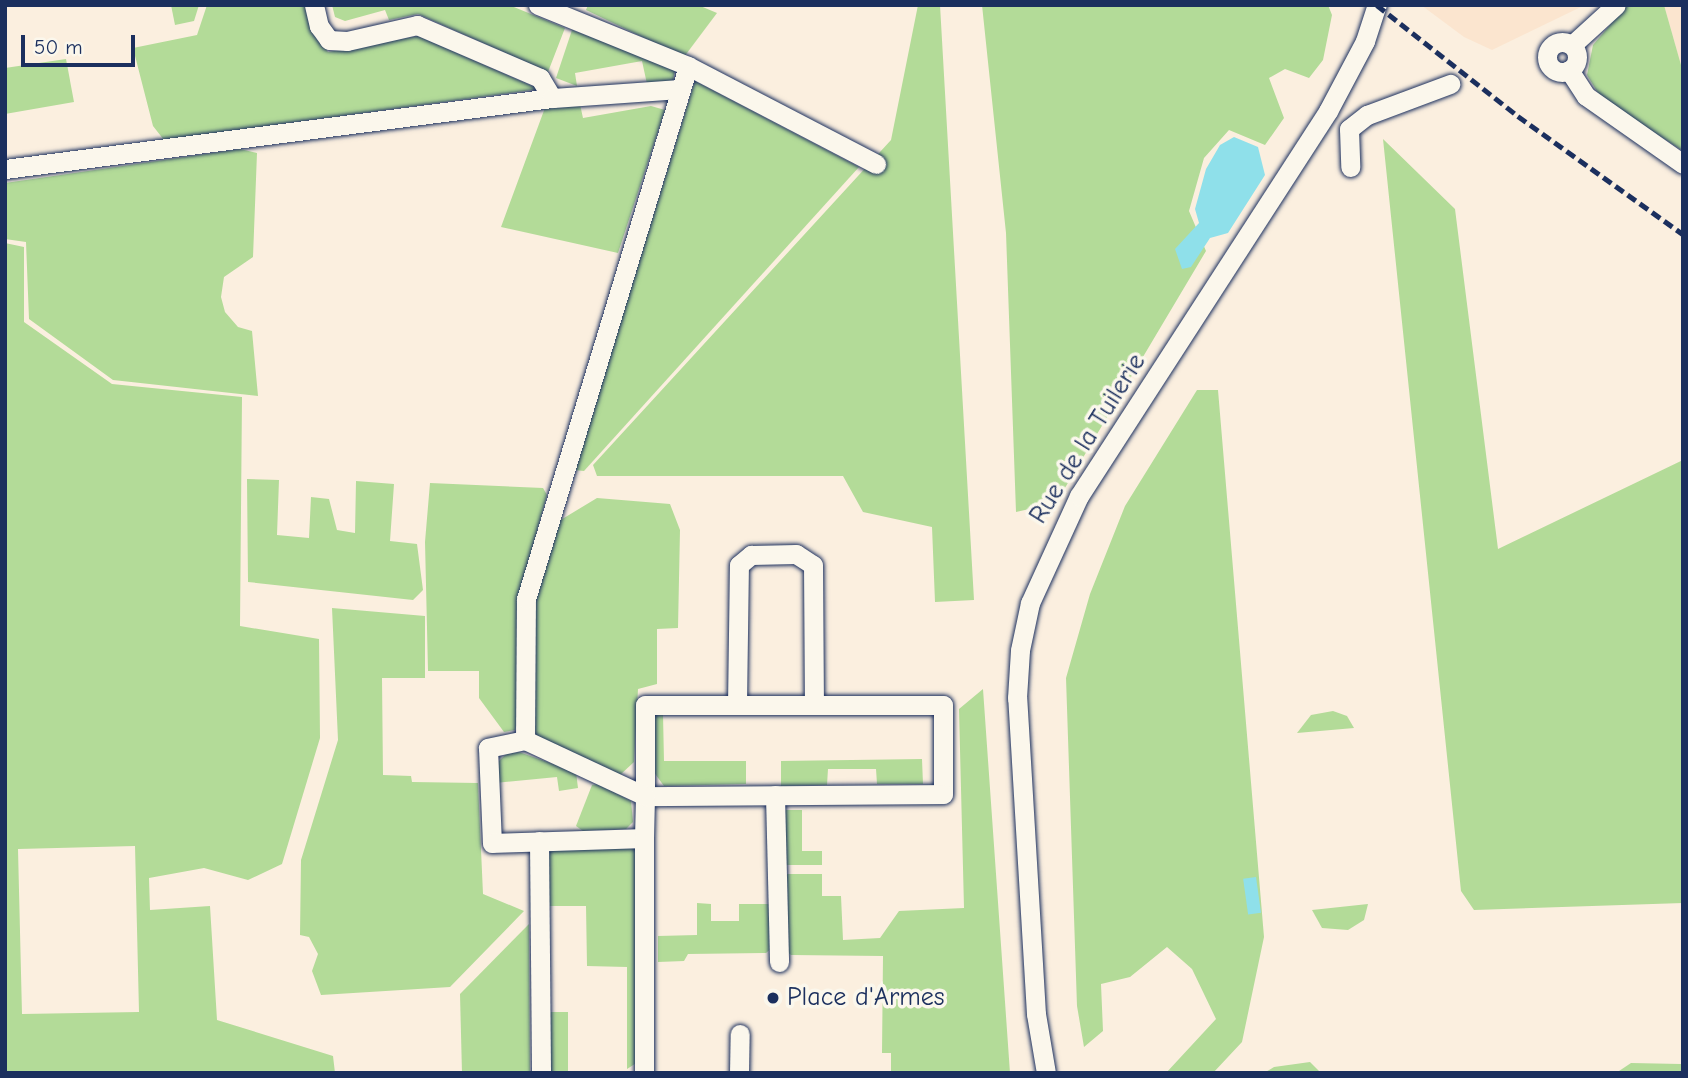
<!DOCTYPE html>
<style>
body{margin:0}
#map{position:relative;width:1688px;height:1078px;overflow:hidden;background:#fbefdf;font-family:"Comic Neue",sans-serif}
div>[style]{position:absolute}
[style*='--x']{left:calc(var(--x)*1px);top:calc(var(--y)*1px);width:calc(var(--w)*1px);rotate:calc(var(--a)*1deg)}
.built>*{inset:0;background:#fbe5cf}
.green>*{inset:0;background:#b3db98;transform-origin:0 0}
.water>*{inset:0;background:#8fe0ea;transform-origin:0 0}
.roads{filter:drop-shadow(0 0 2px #1b2f5e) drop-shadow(0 0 2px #1b2f5e)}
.minor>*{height:19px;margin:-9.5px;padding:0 9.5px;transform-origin:9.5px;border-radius:9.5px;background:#fbf7ec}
.minor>.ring{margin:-9.5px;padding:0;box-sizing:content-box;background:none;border:19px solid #fbf7ec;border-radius:50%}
.rail>*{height:4.5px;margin-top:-2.25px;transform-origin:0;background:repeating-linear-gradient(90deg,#1b2f5e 0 10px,transparent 0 15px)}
.dots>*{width:19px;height:19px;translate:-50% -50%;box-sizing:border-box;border:4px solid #fbf7ec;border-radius:50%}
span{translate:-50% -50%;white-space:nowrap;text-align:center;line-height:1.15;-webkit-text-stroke:7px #fbf7ec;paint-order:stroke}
.street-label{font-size:26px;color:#1b2f5e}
.poi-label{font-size:26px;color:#1b2f5e}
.left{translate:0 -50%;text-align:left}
.frame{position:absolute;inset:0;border:7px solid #1b2f5e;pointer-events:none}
.scale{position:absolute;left:21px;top:35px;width:114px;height:32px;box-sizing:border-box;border:4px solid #1b2f5e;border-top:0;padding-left:9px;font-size:21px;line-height:24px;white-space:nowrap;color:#1b2f5e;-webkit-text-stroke:5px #fbf7ec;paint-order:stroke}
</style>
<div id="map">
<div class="built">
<div style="clip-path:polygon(1421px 5px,1585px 5px,1492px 50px,1464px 37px)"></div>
<div style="clip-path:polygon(1664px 5px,1683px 5px,1683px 72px)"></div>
</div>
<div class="green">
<div style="clip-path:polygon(171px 5px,199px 5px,194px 21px,175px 25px)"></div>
<div style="clip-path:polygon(207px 5px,306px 5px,314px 33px,328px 52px,418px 36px,539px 89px,164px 140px,153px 126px,133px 48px,197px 35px)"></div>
<div style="clip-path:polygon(332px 5px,509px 5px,565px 28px,548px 72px,418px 14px,389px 20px,385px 10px,345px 21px,335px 17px)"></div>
<div style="clip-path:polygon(588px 5px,698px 5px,717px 13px,684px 57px,586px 10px)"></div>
<div style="clip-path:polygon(918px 5px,940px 5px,974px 600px,935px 602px,932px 527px,863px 512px,843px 476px,597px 476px,593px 465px,891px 140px)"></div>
<div style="clip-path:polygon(982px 5px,1328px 5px,1332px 15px,1323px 60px,1309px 78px,1285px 69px,1269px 78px,1284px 118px,1265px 145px,1229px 130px,1204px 158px,1189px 211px,1206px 251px,1056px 503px,1016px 512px,1006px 233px)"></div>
<div style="clip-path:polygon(1627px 5px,1664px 5px,1683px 72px,1683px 151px,1601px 98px,1587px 75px,1593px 45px)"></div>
<div style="clip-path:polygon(572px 30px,675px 68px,673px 81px,647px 84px,642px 61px,575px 73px,577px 86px,556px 78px)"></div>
<div style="clip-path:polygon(66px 59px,74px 102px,5px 114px,5px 68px)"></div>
<div style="clip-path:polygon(695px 81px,859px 167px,584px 471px,574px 470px)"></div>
<div style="clip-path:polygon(579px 100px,583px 118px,651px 106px,665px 110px,618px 253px,501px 227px,546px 105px)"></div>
<div style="clip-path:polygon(1383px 139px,1455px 209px,1498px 549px,1683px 460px,1683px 903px,1474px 910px,1461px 891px)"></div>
<div style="clip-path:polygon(240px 149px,257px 153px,253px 257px,224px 277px,221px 297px,225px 312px,238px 327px,252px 331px,258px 396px,113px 380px,29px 319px,26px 242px,5px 239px,5px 183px)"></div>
<div style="clip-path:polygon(evenodd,5px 243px,24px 247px,24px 322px,112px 384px,242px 397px,240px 626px,319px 639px,320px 738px,282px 864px,248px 880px,204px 868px,149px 878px,150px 910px,210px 906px,217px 1020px,333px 1056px,335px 1073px,5px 1073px,5px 243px,135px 846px,139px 1012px,22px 1014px,18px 849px,135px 846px)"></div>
<div style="clip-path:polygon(1197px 390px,1218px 390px,1264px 937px,1242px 1042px,1213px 1073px,1166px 1073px,1216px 1019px,1192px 969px,1167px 947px,1130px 977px,1101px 984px,1103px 1031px,1084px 1047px,1077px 1006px,1066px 678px,1090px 594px,1125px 506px)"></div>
<div style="clip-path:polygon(247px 479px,279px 480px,277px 535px,309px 538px,311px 497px,329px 499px,337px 530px,355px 533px,356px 481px,394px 484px,390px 541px,417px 544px,423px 590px,413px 600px,248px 582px)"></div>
<div style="clip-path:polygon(430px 483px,543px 488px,547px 495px,522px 585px,520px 716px,515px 730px,504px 732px,479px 698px,479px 671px,428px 671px,425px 542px)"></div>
<div style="clip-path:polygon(597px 498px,670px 504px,680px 530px,678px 628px,657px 629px,657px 684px,638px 689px,634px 762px,620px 775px,537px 741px,533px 732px,534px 600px,554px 524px)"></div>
<div style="clip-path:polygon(332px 608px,425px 616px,425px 678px,382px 678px,383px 775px,411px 776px,412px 782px,478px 783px,483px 894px,524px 911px,450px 987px,321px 995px,312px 971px,318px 954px,309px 937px,300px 935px,301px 860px,338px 740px)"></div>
<div style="clip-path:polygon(983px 689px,1010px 1073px,891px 1073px,891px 1053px,882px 1053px,883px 956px,791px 955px,785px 950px,784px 874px,822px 874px,822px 896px,841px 896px,843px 940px,880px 938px,899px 911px,964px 908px,959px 709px)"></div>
<div style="clip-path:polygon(1333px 711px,1347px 716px,1354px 728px,1297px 733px,1311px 715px)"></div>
<div style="clip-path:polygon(654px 714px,663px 714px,664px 761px,746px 761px,746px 784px,664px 786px,653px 771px)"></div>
<div style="clip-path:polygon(519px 752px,576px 772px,578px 788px,559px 791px,557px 777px,495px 783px,497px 763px,506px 754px)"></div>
<div style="clip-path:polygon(922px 759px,923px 784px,877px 784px,876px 769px,828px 769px,827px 785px,781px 786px,781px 761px)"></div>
<div style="clip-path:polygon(598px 784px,631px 801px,633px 822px,626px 829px,583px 831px,576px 826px,592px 785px)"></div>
<div style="clip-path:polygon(785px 810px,802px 810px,802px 851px,822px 851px,822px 865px,785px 865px)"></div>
<div style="clip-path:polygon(638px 846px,638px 1062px,627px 1069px,627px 967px,587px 966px,586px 906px,546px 906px,546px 848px)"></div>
<div style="clip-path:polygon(697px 903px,711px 904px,711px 921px,739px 921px,739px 904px,772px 904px,773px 947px,766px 953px,688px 954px,684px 961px,658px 962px,658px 936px,697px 935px)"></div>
<div style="clip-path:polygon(1368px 904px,1364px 920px,1348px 930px,1322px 928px,1312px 910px)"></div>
<div style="clip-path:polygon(529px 924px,530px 1073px,462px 1073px,460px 994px)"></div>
<div style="left:547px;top:1012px;width:21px;height:61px"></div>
<div style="clip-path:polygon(1310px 1062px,1321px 1073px,1264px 1073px,1274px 1067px)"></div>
<div style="clip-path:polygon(1631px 1063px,1681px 1064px,1683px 1073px,1616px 1073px)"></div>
</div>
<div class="water">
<div style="clip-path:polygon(1234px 137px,1258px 147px,1265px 175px,1228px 233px,1210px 238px,1191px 267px,1182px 269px,1175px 249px,1199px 223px,1195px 209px,1206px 169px,1220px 145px)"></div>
<div style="left:1256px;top:877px;width:36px;height:13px;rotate:82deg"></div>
</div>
<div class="roads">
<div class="minor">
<div style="--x:314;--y:5;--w:22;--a:77"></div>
<div style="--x:319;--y:26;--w:17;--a:54"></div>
<div style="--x:329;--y:40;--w:18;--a:3"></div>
<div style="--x:347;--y:41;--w:72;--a:-12.9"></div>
<div style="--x:417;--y:25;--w:134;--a:23.3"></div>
<div style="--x:540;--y:78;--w:23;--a:59"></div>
<div style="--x:538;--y:5;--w:162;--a:22.1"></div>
<div style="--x:688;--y:66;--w:212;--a:27.5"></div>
<div class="ring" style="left:1547px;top:42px;width:11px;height:11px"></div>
<div style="--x:1572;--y:45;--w:59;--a:-42.3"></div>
<div style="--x:1569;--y:70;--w:31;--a:57"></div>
<div style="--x:1586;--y:96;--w:118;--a:35"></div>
<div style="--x:1349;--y:129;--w:23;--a:-38"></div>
<div style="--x:1367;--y:115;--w:89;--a:-20.5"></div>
<div style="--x:1349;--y:129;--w:38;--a:88"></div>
<div style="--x:5;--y:169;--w:552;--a:-7.4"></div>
<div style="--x:552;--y:98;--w:129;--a:-4"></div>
<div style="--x:737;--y:705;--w:140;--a:-89.2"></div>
<div style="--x:739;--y:565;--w:16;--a:-40"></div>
<div style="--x:751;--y:555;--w:45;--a:-1.3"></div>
<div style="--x:796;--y:554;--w:20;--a:33"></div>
<div style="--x:813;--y:565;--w:140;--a:89.6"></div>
<div style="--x:525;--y:740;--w:38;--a:168"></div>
<div style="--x:488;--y:748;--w:95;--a:87.6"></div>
<div style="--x:492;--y:843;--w:152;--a:-1.9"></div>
<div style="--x:775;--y:795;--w:167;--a:88.6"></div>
<div style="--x:539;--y:841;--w:232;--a:89.5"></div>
<div style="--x:644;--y:1073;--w:235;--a:-90"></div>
<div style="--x:644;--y:838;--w:42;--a:-88.6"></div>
<div style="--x:645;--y:796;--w:91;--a:-90"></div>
<div style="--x:645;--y:705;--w:298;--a:0"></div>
<div style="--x:943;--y:705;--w:89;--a:90"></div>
<div style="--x:943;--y:794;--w:298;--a:179.6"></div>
<div style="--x:645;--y:796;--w:132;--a:-155"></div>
<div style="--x:525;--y:740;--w:141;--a:-89.6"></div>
<div style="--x:526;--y:599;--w:557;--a:-73.09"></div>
<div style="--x:739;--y:1073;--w:39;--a:-89"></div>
<div style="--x:1046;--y:1073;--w:60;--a:-99.6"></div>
<div style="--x:1036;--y:1014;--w:317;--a:-93.4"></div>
<div style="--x:1017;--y:698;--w:48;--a:-86.4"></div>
<div style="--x:1020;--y:650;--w:48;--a:-78"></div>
<div style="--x:1030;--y:603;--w:118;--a:-65.4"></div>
<div style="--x:1079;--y:496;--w:459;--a:-57.1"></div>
<div style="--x:1328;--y:111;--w:79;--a:-62.1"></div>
<div style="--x:1365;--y:41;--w:38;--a:-72"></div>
</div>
</div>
<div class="rail">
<div style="--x:1377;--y:5;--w:179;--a:38.2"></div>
<div style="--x:1518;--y:116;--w:203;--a:35.6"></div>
</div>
<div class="dots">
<div style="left:773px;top:998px;background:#1b2f5e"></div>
</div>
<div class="street-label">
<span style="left:1088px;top:439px;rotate:-58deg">Rue de la Tuilerie</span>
</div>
<div class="poi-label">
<span class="left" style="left:787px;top:998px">Place d'Armes</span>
</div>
<div class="frame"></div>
<div class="scale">50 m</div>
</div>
